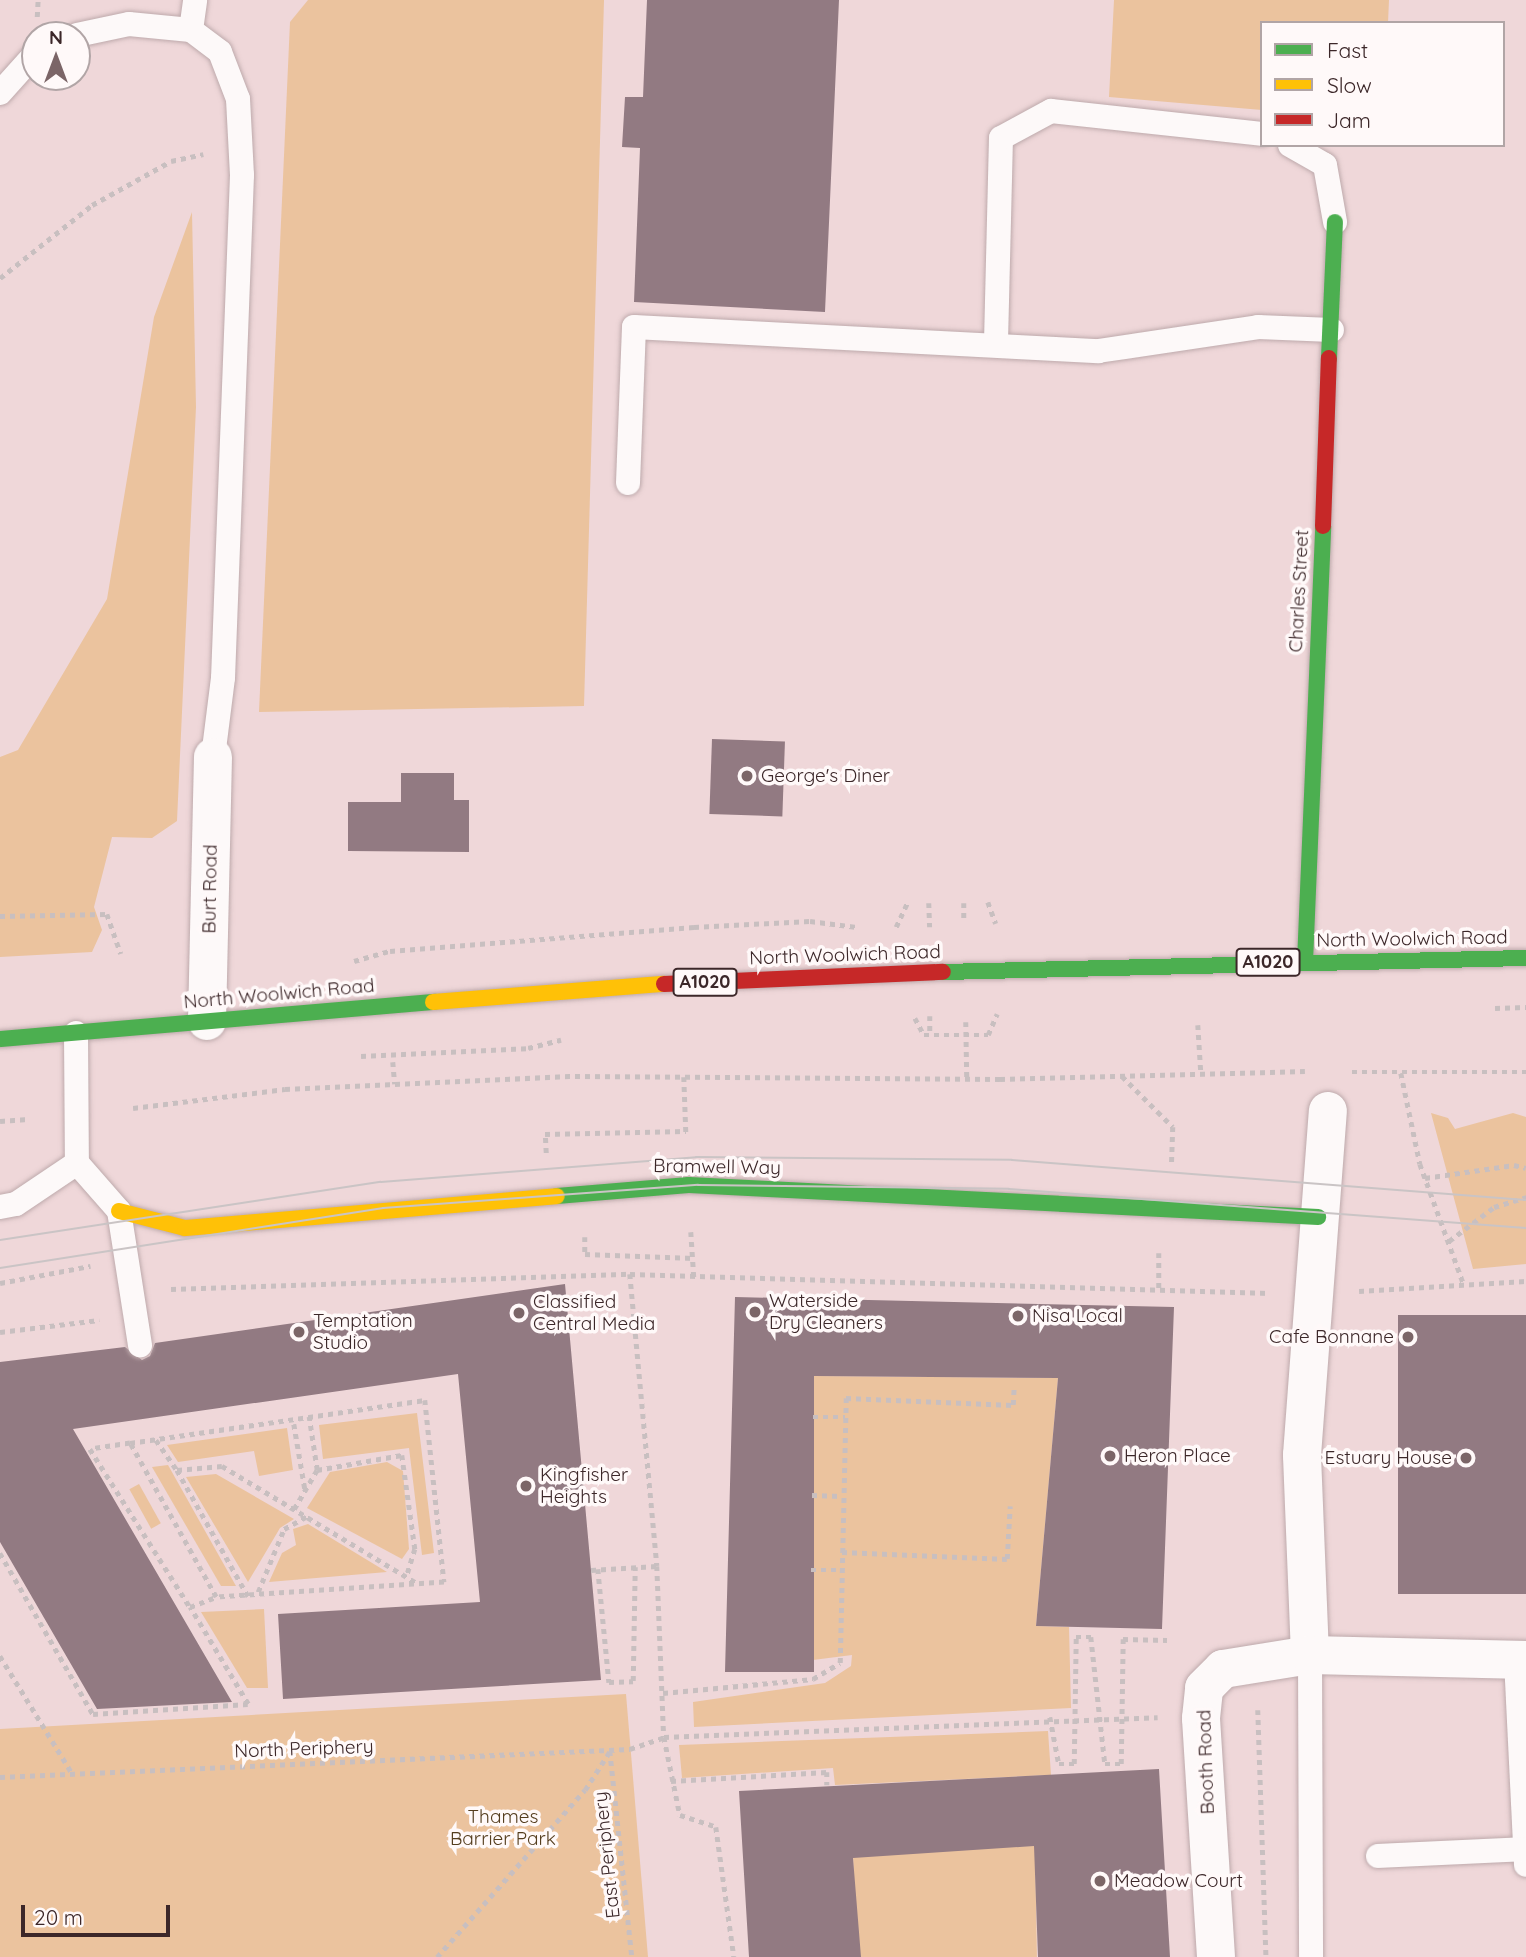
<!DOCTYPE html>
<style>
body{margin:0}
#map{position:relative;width:1526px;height:1957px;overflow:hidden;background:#efd7d9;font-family:Quicksand,sans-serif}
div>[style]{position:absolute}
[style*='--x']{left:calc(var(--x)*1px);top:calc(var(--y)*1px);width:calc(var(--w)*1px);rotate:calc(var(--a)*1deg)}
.green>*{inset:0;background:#ebc39e;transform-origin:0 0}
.building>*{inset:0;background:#927a82;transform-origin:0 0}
.path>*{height:4.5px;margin-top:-2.25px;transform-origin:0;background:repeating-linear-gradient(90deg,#c8bfc0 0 5px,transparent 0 10px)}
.roads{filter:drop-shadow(0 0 2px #beaaac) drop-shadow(0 0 2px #beaaac)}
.lane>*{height:24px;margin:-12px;padding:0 12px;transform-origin:12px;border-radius:12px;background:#fdf9f9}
.street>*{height:38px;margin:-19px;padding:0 19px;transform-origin:19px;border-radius:19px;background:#fdf9f9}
.fast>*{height:16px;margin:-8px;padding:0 8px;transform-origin:8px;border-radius:8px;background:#4caf50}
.slow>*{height:16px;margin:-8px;padding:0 8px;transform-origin:8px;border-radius:8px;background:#ffc107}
.jam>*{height:16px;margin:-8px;padding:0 8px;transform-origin:8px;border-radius:8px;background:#c62828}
.tram>*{height:2px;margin:-1px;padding:0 1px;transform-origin:1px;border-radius:1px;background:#cac4c5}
.dots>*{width:19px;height:19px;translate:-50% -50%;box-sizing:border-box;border:4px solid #fff9f9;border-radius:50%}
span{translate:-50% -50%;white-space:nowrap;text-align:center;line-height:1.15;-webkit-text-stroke:7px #fff9f9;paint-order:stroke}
.shield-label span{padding:2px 5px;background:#fff9f9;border:2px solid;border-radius:5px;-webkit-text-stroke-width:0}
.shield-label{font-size:18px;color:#3c2729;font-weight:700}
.street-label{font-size:19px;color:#3c2729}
.poi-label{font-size:19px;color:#3c2729}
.left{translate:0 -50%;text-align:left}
.right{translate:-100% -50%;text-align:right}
.park-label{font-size:19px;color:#543d1e}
.legend{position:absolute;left:1260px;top:21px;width:245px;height:126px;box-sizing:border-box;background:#fff9f9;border:2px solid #b1a5a6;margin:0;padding:9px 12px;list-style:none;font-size:21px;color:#3c2729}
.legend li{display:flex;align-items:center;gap:14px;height:35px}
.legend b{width:35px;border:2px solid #b1a5a6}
.north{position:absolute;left:21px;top:21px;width:70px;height:70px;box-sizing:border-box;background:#fff9f9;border:2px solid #b1a5a6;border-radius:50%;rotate:0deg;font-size:19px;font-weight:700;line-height:28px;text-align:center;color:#3c2729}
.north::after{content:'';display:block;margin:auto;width:24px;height:32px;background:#7b6567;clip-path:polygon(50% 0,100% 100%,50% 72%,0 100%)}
.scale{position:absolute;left:21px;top:1905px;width:149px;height:32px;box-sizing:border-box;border:4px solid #3c2729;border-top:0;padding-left:9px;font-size:21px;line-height:24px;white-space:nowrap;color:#3c2729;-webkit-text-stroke:5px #fff9f9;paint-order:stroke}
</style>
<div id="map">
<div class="green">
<div style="clip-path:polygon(308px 0,604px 0,584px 706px,259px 712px,290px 22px)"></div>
<div style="clip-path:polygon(1114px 0,1389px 0,1388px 23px,1262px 23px,1262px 110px,1109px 97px)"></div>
<div style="clip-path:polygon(192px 212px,196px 407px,177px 821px,152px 838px,112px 837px,94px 907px,102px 930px,92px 952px,0 957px,0 757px,18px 750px,107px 599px,154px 317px)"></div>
<div style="clip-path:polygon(1431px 1113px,1448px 1118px,1455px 1129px,1513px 1113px,1526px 1117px,1526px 1264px,1473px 1269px)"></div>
<div style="clip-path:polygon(814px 1376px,1058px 1378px,1036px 1626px,1069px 1627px,1071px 1708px,694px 1727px,693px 1702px,825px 1683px,851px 1666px,852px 1655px,813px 1660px)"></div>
<div style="clip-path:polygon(417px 1413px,434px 1553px,422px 1555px,409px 1448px,323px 1459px,319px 1425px)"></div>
<div style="clip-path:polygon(287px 1428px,293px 1470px,259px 1476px,254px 1451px,178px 1462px,167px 1445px)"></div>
<div style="clip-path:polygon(387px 1462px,403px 1471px,409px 1549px,402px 1559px,307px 1508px,330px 1472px)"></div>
<div style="clip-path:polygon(168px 1465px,236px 1586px,221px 1586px,152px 1467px)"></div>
<div style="clip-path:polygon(216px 1474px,294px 1519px,280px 1528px,248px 1582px,186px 1477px)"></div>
<div style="left:139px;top:1484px;width:45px;height:11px;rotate:61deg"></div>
<div style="clip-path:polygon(308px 1524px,387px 1572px,269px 1582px,282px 1553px,296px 1545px,293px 1529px)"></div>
<div style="clip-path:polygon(264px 1609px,268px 1688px,247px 1688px,201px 1612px)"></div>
<div style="clip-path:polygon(626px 1694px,648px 1957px,0 1957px,0 1729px)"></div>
<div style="clip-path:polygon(1048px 1731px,1051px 1775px,835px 1785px,833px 1768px,682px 1778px,679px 1745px)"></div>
<div style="left:1035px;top:1846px;width:111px;height:182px;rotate:89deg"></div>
</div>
<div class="building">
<div style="clip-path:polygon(647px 0,839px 0,825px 312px,634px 302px,640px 148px,622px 147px,625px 97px,643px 97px)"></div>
<div style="left:712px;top:739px;width:73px;height:75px;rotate:2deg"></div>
<div style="clip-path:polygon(401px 773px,454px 773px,454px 800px,469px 800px,469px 852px,348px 851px,348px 802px,401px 802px)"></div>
<div style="clip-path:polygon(565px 1284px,601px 1680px,283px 1699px,278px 1614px,480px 1602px,458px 1374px,73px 1429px,232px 1702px,97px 1709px,0 1542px,0 1362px,125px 1347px,142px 1360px,150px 1356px,155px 1343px)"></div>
<div style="clip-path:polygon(735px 1297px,1174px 1307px,1162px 1629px,1036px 1626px,1058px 1378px,814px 1376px,814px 1672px,725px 1672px)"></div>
<div style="left:1526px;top:1315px;width:279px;height:128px;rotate:90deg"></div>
<div style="clip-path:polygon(1159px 1769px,1170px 1957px,1038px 1957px,1034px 1846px,853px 1858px,861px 1957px,749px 1957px,739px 1791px)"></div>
</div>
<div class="path">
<div style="--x:37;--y:17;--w:17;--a:-87"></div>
<div style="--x:0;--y:278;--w:117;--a:-38.4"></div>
<div style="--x:92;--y:205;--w:90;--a:-29.1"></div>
<div style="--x:171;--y:161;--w:33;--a:-12"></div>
<div style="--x:988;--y:902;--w:23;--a:70"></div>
<div style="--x:929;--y:903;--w:24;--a:88"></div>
<div style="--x:964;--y:903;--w:16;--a:90"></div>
<div style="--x:0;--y:916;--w:107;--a:-1.1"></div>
<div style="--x:107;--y:914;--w:42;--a:70.7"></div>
<div style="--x:896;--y:927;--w:26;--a:-65"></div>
<div style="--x:354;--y:961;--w:37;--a:-16"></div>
<div style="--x:390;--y:951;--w:305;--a:-4.5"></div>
<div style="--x:694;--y:927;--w:116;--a:-3"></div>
<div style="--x:810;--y:921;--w:47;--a:7.3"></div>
<div style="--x:1495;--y:1008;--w:31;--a:-2"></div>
<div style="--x:930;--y:1016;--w:19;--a:90"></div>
<div style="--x:915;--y:1018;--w:19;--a:62"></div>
<div style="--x:924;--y:1035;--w:64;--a:0"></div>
<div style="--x:988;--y:1035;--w:23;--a:-67"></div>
<div style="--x:966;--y:1022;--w:57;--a:89"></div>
<div style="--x:1198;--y:1025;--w:48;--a:86.4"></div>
<div style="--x:361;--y:1056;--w:167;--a:-2.7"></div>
<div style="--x:528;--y:1048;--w:34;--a:-14"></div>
<div style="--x:393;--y:1062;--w:22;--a:85"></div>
<div style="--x:1352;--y:1072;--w:174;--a:0"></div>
<div style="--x:1401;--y:1073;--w:93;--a:78.2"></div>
<div style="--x:1420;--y:1164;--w:129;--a:70"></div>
<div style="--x:1122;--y:1076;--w:72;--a:45"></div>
<div style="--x:1173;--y:1127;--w:38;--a:92"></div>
<div style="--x:684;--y:1077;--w:55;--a:87.9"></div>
<div style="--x:133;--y:1108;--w:153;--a:-7.1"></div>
<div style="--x:285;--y:1089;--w:290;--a:-2.6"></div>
<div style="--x:575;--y:1076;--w:425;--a:0.4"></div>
<div style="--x:1000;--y:1079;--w:305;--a:-1.5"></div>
<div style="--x:0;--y:1121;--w:28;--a:-4"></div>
<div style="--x:546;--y:1153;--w:19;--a:-93"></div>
<div style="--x:545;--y:1134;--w:141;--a:-1.2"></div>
<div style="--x:1425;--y:1178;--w:90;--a:-8.3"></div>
<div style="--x:1514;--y:1165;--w:12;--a:14"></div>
<div style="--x:691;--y:1232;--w:45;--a:86.2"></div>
<div style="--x:585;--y:1237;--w:17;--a:90"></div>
<div style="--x:585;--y:1254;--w:109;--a:2.1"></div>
<div style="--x:1449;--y:1241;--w:56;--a:-37.1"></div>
<div style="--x:1494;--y:1207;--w:34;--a:-17"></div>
<div style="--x:1159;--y:1253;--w:37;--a:90"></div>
<div style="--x:630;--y:1274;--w:293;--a:84.7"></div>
<div style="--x:657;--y:1566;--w:171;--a:87.7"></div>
<div style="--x:664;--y:1737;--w:80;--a:78.4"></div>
<div style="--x:680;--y:1815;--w:38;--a:18"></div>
<div style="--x:716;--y:1827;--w:131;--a:82.1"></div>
<div style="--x:0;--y:1283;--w:92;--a:-10.7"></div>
<div style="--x:171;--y:1289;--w:459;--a:-1.9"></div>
<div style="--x:630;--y:1274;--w:640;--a:1.7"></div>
<div style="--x:1359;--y:1291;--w:167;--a:-3.4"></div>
<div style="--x:0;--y:1332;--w:100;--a:-6.9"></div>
<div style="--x:813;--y:1417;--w:32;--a:0"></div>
<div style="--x:294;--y:1424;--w:66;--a:80.4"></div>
<div style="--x:156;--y:1440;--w:37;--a:55"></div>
<div style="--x:177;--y:1470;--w:45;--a:-5.1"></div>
<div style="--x:222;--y:1466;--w:227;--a:31"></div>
<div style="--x:130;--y:1443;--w:40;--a:171.5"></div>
<div style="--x:90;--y:1449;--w:187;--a:57.7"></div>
<div style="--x:177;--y:1470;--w:145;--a:60.6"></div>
<div style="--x:317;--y:1470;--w:86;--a:-10"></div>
<div style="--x:402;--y:1455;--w:95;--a:82.1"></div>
<div style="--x:415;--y:1549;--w:28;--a:107"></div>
<div style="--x:812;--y:1495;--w:29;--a:2"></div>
<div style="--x:294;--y:1509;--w:45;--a:-59.5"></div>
<div style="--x:317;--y:1470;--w:54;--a:-98.6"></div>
<div style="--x:842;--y:1552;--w:165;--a:2.4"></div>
<div style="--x:1007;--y:1559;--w:53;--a:-86.8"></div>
<div style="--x:0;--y:1553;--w:186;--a:60"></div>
<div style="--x:93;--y:1714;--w:155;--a:-3.7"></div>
<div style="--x:248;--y:1704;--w:113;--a:-120.9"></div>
<div style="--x:190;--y:1607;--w:28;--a:-21"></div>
<div style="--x:216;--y:1597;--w:176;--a:-119.2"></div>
<div style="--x:130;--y:1443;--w:298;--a:-8.3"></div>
<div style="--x:425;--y:1400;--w:183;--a:84"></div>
<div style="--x:444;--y:1582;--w:228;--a:176.2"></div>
<div style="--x:598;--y:1569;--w:114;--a:84.4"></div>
<div style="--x:609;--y:1682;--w:24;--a:-2"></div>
<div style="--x:633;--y:1681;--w:114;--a:-89"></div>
<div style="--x:591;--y:1570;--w:66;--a:-3.5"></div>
<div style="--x:811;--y:1570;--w:31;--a:0"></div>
<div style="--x:258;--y:1592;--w:68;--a:-67.6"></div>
<div style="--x:284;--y:1529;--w:26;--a:-29"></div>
<div style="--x:0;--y:1656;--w:137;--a:58.4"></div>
<div style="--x:663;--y:1693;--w:151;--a:-5.3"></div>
<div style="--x:813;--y:1679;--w:31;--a:-31"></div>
<div style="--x:840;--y:1663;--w:265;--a:-88.7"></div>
<div style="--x:846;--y:1398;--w:167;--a:2.4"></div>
<div style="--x:1013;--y:1405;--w:18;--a:-87"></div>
<div style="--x:1258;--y:1710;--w:247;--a:88.1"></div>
<div style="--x:1050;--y:1717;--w:48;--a:79.2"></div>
<div style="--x:1059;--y:1764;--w:15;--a:0"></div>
<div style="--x:1074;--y:1764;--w:127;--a:-89.1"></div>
<div style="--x:1076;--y:1637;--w:15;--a:0"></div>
<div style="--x:1091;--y:1637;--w:128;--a:83.7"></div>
<div style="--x:1105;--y:1764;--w:16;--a:0"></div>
<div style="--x:1121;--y:1764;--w:125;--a:-89.1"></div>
<div style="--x:1123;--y:1639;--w:44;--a:1.3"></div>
<div style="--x:610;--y:1751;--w:207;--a:83.9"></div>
<div style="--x:0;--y:1777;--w:631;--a:-2.54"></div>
<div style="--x:630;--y:1749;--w:36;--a:-19"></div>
<div style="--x:664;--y:1737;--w:494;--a:-2.3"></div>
<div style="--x:671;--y:1781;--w:156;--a:-3.3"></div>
<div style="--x:827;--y:1772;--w:13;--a:90"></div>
<div style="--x:437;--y:1957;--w:223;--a:-48.5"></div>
<div style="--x:585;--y:1790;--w:46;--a:-57.3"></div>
</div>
<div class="roads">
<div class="lane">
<div style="--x:191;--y:30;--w:30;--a:-82"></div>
<div style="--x:77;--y:35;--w:53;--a:-11.9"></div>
<div style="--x:129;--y:24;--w:62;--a:5.5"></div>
<div style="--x:191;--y:30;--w:36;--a:37"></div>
<div style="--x:220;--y:52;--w:50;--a:69"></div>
<div style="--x:238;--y:99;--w:76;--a:87"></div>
<div style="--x:242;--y:175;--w:503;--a:92.16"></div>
<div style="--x:223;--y:678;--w:80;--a:97.2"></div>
<div style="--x:0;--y:93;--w:52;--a:-48.1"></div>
<div style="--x:1290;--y:145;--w:40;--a:29.7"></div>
<div style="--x:1325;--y:165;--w:58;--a:80"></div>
<div style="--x:996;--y:342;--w:204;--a:-88.6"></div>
<div style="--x:1001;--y:138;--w:57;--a:-28.4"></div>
<div style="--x:1051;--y:111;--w:212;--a:6.2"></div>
<div style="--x:628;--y:483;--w:156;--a:-87.8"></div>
<div style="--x:634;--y:327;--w:465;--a:3"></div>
<div style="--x:1098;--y:351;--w:162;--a:-8.5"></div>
<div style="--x:1258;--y:327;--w:74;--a:2.3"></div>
<div style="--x:76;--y:1033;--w:130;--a:89.6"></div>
<div style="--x:77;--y:1163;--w:64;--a:48.8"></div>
<div style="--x:119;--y:1211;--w:136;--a:81.1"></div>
<div style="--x:0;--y:1207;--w:16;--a:-11"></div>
<div style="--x:16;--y:1204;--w:73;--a:-33.9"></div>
<div style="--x:1310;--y:1655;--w:302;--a:89.8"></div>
<div style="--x:1516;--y:1660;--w:205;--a:87.2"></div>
<div style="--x:1378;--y:1856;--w:148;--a:-2.7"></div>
</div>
<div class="street">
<div style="--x:207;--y:1021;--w:264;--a:-88.7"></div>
<div style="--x:1310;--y:1655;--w:200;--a:-92.3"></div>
<div style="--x:1302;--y:1455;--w:345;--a:-85.7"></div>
<div style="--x:1216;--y:1957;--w:239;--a:-93.6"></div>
<div style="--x:1201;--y:1718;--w:30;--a:-84"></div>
<div style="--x:1204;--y:1688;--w:27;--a:-45"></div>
<div style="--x:1223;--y:1669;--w:88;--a:-9.1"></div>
<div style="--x:1310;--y:1655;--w:216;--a:1.3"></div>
</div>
<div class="fast">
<div style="--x:1329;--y:358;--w:136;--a:-87.5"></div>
<div style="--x:1305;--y:962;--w:436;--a:-87.6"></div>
<div style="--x:943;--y:972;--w:583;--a:-1.38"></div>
<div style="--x:0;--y:1039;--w:435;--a:-4.9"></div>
<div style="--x:557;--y:1196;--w:132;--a:-4.8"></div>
<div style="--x:689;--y:1185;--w:630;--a:2.91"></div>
</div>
<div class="slow">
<div style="--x:433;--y:1002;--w:232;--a:-4.5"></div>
<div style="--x:119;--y:1211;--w:68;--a:14.4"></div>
<div style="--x:185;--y:1228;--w:373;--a:-4.9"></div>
</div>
<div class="jam">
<div style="--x:1323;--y:526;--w:168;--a:-88"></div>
<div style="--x:664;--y:984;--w:279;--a:-2.5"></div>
</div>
</div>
<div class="tram">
<div style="--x:0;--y:1240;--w:385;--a:-8.7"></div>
<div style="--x:381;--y:1182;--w:316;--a:-4.5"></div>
<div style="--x:696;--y:1157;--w:316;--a:0.5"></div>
<div style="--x:1012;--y:1160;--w:516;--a:4.45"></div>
<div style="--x:0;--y:1268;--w:388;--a:-8.9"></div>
<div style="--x:383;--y:1208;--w:316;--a:-4.2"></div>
<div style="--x:698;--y:1185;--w:311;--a:0.7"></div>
<div style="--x:1009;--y:1189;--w:518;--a:4.31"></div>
</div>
<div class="dots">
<div style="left:747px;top:776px;background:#7b6567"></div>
<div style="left:755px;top:1312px;background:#7b6567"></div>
<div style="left:519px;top:1313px;background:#7b6567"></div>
<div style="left:1018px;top:1316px;background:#7b6567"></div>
<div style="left:299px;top:1332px;background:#7b6567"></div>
<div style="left:1408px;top:1337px;background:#7b6567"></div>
<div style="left:1110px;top:1456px;background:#7b6567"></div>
<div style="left:1466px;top:1458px;background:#7b6567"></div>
<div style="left:526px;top:1486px;background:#7b6567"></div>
<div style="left:1100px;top:1881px;background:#7b6567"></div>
</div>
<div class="shield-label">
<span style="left:1268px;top:962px">A1020</span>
<span style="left:705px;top:982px">A1020</span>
</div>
<div class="street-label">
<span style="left:1299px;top:591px;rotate:-87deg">Charles Street</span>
<span style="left:210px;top:889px;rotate:-89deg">Burt Road</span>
<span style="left:1412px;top:939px;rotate:-1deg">North Woolwich Road</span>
<span style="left:845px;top:955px;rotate:-2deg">North Woolwich Road</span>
<span style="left:279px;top:994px;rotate:-5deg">North Woolwich Road</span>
<span style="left:717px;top:1167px;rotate:1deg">Bramwell Way</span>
<span style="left:304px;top:1749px;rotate:-2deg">North Periphery</span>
<span style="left:1206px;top:1762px;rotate:-92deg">Booth Road</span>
<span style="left:607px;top:1855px;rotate:-96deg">East Periphery</span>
</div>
<div class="poi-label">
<span class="left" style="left:761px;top:776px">George's Diner</span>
<span class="left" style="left:769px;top:1312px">Waterside<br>Dry Cleaners</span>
<span class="left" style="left:533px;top:1313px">Classified<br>Central Media</span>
<span class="left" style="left:1032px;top:1316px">Nisa Local</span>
<span class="left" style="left:313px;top:1332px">Temptation<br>Studio</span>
<span class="right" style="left:1394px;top:1337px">Cafe Bonnane</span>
<span class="left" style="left:1124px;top:1456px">Heron Place</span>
<span class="right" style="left:1452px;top:1458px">Estuary House</span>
<span class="left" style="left:540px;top:1486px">Kingfisher<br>Heights</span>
<span class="left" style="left:1114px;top:1881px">Meadow Court</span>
</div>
<div class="park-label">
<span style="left:503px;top:1828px">Thames<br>Barrier Park</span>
</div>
<ul class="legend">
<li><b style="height:9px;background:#4caf50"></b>Fast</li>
<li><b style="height:9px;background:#ffc107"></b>Slow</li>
<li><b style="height:9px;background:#c62828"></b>Jam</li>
</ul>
<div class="north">N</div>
<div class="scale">20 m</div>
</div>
